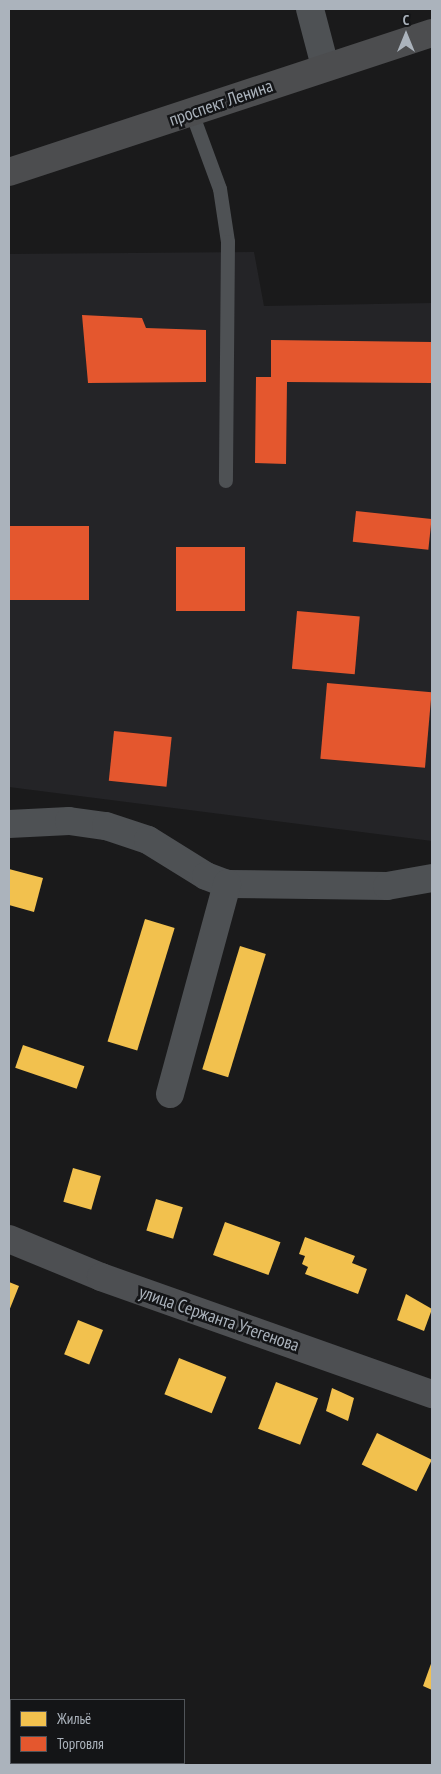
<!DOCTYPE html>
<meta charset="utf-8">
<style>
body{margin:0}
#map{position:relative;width:441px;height:1774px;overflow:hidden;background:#1a1a1b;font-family:"PT Sans Narrow",sans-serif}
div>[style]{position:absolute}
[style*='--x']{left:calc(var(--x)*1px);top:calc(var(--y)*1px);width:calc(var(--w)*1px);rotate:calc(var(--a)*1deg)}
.built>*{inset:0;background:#242427}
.homes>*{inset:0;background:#f2c14e;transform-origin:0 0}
.shops>*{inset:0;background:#e4572e;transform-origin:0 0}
.lane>*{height:14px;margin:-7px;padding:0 7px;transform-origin:7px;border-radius:7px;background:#4e5154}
.street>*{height:28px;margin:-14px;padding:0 14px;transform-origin:14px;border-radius:14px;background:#4e5154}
.secondary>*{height:28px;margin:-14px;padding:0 14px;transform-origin:14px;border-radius:14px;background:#4d4f52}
.primary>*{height:28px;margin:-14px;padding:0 14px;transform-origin:14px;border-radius:14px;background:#4c4d4f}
span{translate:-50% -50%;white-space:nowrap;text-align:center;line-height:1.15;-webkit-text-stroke:5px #141517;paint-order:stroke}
.street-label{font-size:18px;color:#abb3bc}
.frame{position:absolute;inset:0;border:10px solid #abb3bc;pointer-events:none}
.legend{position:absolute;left:10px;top:1699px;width:175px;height:65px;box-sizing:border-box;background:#141517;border:1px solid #505459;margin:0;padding:6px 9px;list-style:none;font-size:15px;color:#abb3bc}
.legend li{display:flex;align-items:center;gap:10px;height:25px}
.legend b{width:25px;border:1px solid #505459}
.north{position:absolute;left:381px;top:10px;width:50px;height:50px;-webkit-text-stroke:4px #141517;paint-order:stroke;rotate:0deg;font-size:14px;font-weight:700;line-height:20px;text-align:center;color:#abb3bc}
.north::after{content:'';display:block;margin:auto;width:18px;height:22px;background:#abb3bc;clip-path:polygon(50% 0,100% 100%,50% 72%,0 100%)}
</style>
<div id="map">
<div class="built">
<div style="clip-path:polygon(254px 252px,264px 306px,432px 303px,432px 841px,9px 787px,9px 254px)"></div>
</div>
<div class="homes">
<div style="clip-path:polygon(9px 869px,43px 878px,34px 912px,9px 905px)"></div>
<div style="left:145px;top:919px;width:31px;height:128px;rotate:17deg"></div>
<div style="left:240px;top:946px;width:27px;height:129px;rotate:17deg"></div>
<div style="left:23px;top:1045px;width:65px;height:24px;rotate:19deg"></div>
<div style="left:73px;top:1168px;width:29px;height:35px;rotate:16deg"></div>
<div style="left:156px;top:1199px;width:28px;height:33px;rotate:17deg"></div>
<div style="left:225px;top:1222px;width:59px;height:35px;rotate:20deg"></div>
<div style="clip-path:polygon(305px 1237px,355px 1256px,352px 1263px,367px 1269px,358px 1294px,305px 1274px,308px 1267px,302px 1264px,305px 1256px,299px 1254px)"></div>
<div style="clip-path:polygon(9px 1282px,19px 1286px,9px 1311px)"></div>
<div style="clip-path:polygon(406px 1294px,432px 1309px,424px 1331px,397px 1320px)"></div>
<div style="left:78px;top:1320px;width:27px;height:37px;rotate:22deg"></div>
<div style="left:179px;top:1358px;width:51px;height:39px;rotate:22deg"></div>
<div style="left:276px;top:1382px;width:45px;height:50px;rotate:21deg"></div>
<div style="clip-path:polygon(332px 1388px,354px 1398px,348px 1421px,326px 1411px)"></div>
<div style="left:377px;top:1433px;width:61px;height:35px;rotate:26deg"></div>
<div style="clip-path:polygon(432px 1661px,432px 1690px,423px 1686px)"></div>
<div style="clip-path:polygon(78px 1763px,120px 1763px,119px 1765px)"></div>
</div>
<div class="shops">
<div style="clip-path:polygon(82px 315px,142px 318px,146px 328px,206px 330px,206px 382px,88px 383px)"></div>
<div style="clip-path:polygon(271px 340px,432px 342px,432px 383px,287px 382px,286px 464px,255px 463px,256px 377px,271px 377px)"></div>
<div style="left:356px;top:511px;width:76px;height:31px;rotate:6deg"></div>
<div style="left:9px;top:526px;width:80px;height:74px"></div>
<div style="left:176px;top:547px;width:69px;height:64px"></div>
<div style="left:297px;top:611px;width:63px;height:58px;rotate:5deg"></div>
<div style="left:327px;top:683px;width:105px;height:76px;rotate:5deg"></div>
<div style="left:114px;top:731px;width:58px;height:50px;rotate:6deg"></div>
</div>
<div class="lane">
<div style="--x:192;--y:113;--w:81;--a:69.8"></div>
<div style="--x:220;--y:189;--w:54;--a:81.4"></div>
<div style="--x:228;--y:242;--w:239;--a:90.5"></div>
</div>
<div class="street">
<div style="--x:310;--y:9;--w:59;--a:75.3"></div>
<div style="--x:9;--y:824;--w:60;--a:-2.9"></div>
<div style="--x:69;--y:821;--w:37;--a:8"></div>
<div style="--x:106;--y:826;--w:44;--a:18.4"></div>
<div style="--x:148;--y:840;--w:68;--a:31.8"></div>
<div style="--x:206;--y:876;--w:22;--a:21"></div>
<div style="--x:227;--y:884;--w:160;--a:0.7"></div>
<div style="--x:387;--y:886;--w:46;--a:-10.1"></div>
<div style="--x:170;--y:1094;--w:218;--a:-74.8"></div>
</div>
<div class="secondary">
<div style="--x:9;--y:1239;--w:100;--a:22.4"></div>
<div style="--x:101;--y:1277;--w:351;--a:19.5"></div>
</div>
<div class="primary">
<div style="--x:9;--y:172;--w:445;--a:-18.2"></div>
</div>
<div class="street-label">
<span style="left:221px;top:103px;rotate:-19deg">проспект Ленина</span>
<span style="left:219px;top:1319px;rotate:19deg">улица Сержанта Утегенова</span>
</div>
<div class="frame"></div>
<ul class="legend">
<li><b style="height:14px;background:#f2c14e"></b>Жильё</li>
<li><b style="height:14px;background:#e4572e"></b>Торговля</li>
</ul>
<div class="north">С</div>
</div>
